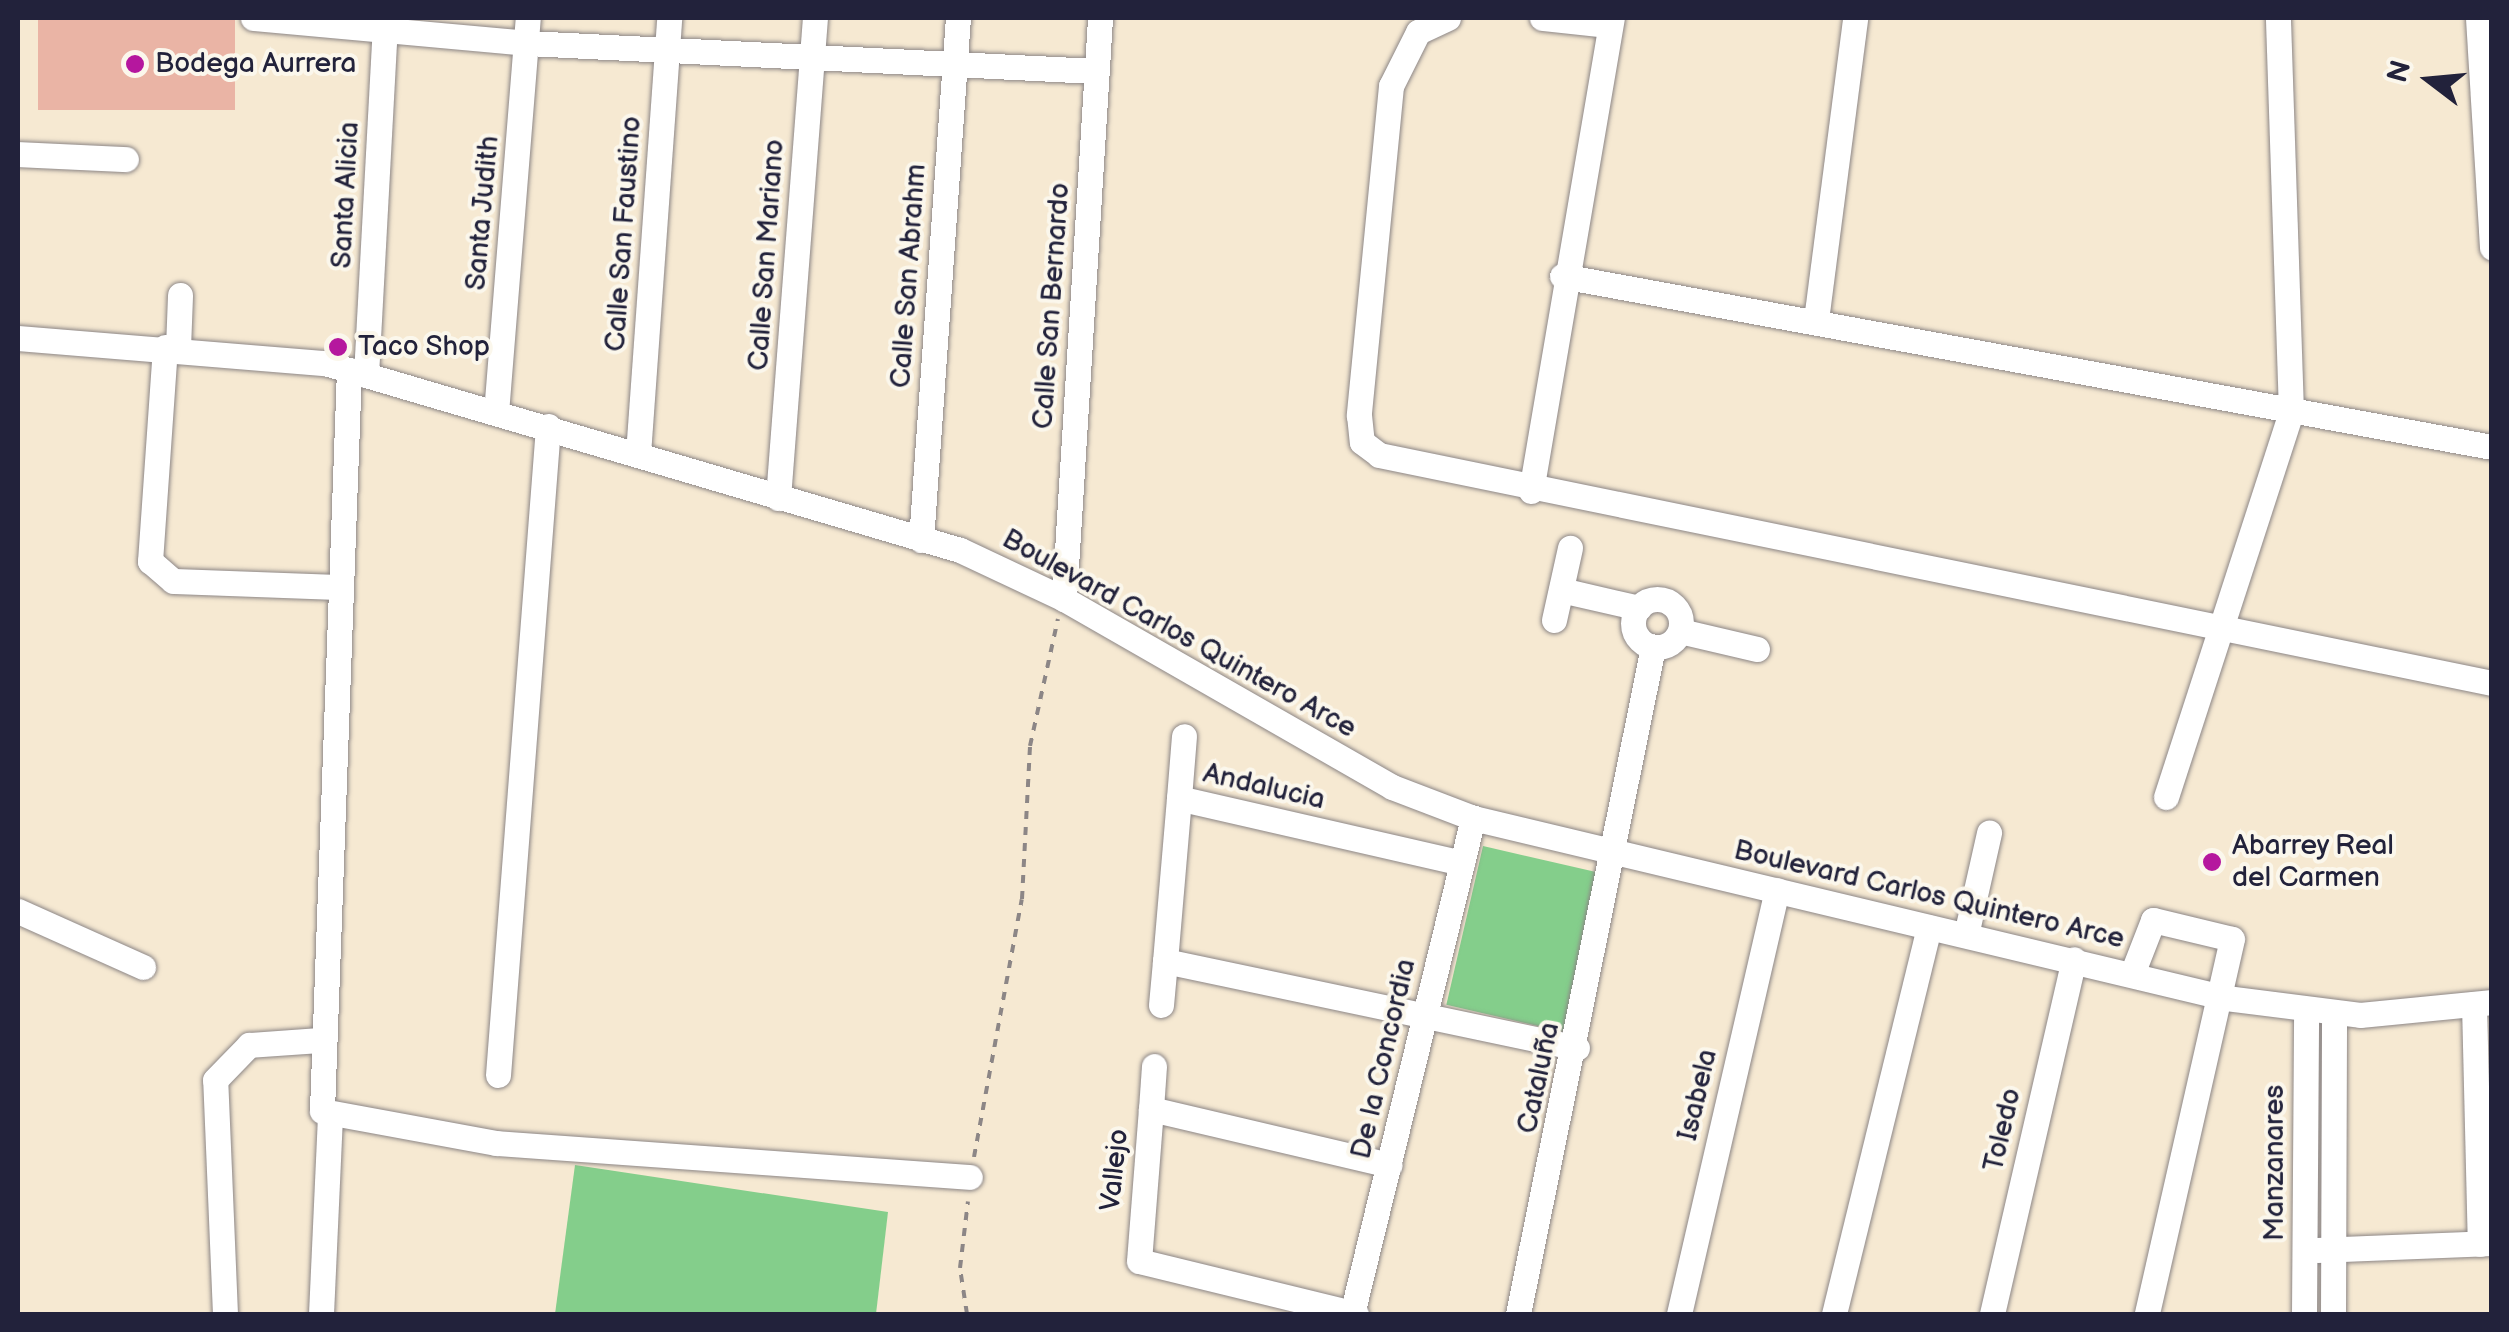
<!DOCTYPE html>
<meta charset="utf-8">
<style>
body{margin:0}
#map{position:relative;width:2509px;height:1332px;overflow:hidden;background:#f6e9d2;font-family:"Balsamiq Sans",sans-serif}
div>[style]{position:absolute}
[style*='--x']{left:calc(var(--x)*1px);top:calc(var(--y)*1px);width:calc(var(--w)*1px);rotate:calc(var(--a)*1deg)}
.green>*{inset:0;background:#84ce8b;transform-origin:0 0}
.building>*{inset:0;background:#eab4a5;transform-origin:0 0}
.path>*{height:4px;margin-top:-2px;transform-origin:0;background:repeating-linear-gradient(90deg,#8c8686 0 8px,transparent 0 16px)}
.roads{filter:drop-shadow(0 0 2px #8c8686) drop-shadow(0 0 2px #8c8686)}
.minor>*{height:25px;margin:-12.5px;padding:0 12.5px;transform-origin:12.5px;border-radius:12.5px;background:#fff}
.minor>.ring{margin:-12.5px;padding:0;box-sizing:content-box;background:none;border:25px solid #fff;border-radius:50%}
.dots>*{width:28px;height:28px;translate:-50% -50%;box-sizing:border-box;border:5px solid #fbf7ec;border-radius:50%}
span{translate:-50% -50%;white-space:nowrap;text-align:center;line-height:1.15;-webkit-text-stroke:8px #fbf7ec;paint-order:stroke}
.poi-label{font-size:28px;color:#22223b}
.left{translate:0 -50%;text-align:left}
.street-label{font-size:28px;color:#22223b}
.frame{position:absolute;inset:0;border:20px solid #22223b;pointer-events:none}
.north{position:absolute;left:2379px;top:30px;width:100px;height:100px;-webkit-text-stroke:8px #fbf7ec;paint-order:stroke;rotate:286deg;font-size:28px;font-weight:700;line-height:40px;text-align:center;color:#22223b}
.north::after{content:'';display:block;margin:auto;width:35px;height:45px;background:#22223b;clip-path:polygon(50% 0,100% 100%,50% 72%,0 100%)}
</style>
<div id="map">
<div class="green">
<div style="left:1483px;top:846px;width:126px;height:163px;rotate:13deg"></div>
<div style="clip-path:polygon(575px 1165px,888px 1212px,876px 1314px,555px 1314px)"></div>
</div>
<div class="building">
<div style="left:38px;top:18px;width:197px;height:92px"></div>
</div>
<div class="path">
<div style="--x:974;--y:1157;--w:262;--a:-79.5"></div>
<div style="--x:1022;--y:899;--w:153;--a:-87"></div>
<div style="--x:1030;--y:746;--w:130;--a:-77.6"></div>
<div style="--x:967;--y:1314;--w:47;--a:-98.7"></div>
<div style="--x:960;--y:1268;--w:67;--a:-83.2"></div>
</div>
<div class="roads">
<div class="minor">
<div style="--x:253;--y:18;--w:275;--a:5.2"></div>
<div style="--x:527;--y:43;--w:570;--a:2.82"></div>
<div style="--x:1448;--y:18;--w:33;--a:155"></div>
<div style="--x:1418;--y:32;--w:60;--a:116.6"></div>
<div style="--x:1391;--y:86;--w:331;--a:95.6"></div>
<div style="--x:1359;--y:415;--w:27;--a:84"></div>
<div style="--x:1362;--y:442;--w:21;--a:37"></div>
<div style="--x:1379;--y:455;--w:1136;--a:11.58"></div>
<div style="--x:1542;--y:18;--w:66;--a:6.1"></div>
<div style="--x:2478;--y:18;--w:230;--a:86.5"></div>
<div style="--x:18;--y:154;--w:108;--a:2.7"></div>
<div style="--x:1562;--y:276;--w:946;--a:10.42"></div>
<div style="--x:1816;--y:320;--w:305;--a:-82.6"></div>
<div style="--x:18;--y:338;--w:308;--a:4.7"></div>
<div style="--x:325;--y:363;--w:662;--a:16.41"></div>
<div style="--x:960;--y:550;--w:115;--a:25.2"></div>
<div style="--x:1064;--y:599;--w:378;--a:29.8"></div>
<div style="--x:1392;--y:787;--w:87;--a:20.9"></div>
<div style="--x:1473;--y:818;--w:774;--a:13.44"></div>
<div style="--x:2226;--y:998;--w:135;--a:7.2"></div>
<div style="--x:2360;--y:1015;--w:133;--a:-5.6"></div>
<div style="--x:165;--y:347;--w:215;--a:94"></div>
<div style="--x:150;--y:561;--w:30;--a:41"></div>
<div style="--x:173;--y:581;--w:166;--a:2.1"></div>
<div style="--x:178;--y:348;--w:53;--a:-87.8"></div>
<div style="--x:349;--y:370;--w:741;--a:92.09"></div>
<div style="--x:322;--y:1111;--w:177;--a:10.4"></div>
<div style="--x:496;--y:1143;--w:475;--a:4.1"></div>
<div style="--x:366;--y:375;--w:356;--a:-86.9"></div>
<div style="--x:496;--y:413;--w:396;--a:-85.4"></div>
<div style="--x:638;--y:454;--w:437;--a:-85.9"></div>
<div style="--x:1531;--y:491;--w:480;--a:-80.3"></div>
<div style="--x:778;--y:498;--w:481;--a:-85.6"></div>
<div style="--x:921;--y:540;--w:523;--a:-85.95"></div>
<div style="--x:1561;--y:590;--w:80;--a:13"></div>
<div style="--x:1064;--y:599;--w:582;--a:-86.45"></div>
<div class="ring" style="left:1633px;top:599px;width:23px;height:23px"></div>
<div style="--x:1554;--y:620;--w:74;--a:-77.5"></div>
<div style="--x:1680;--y:631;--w:79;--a:13.2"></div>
<div style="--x:2166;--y:797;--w:405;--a:-72"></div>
<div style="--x:2291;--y:412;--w:394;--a:-91.9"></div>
<div style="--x:1179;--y:798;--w:62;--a:-85.4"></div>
<div style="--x:1462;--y:863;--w:290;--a:-167.1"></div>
<div style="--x:1179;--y:798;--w:164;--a:94.9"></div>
<div style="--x:1165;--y:961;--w:421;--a:11.9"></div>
<div style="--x:18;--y:911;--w:137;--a:24.1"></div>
<div style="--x:1966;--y:935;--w:105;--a:-77.3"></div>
<div style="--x:2132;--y:974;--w:58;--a:-68.7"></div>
<div style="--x:2153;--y:920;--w:81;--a:13.5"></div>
<div style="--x:2232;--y:939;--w:385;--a:102.8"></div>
<div style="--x:2474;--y:1004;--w:240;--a:88.6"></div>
<div style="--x:1161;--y:1005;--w:44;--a:-84.8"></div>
<div style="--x:498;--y:1075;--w:651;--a:-85.59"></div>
<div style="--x:1151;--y:1109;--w:43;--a:-86"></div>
<div style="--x:2317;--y:1250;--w:175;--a:-2.3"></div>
<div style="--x:225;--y:1314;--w:234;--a:-92.4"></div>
<div style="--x:215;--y:1080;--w:49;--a:-45.8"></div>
<div style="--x:249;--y:1045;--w:69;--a:-4.1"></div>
<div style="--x:321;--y:1314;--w:198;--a:-87.4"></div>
<div style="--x:1352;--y:1314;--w:511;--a:-76.29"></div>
<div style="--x:1356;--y:1314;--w:223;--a:-166.3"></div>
<div style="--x:1139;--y:1261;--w:152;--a:-85.5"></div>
<div style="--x:1151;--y:1109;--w:245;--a:13.2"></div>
<div style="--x:1518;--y:1314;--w:681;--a:-78.56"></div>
<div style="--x:1679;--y:1314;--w:435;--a:-77"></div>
<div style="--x:1834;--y:1314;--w:398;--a:-76.2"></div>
<div style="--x:1992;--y:1314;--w:364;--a:-77"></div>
<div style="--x:2304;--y:1314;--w:303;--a:-89.6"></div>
<div style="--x:2333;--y:1314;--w:300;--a:-89.8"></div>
</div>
</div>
<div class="dots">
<div style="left:135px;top:64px;background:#b5179e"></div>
<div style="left:338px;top:347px;background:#b5179e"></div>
<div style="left:2212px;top:862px;background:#b5179e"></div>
</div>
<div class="poi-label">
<span class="left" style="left:155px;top:64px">Bodega Aurrera</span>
<span class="left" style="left:358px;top:347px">Taco Shop</span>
<span class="left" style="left:2232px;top:862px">Abarrey Real<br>del Carmen</span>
</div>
<div class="street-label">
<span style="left:346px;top:195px;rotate:-87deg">Santa Alicia</span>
<span style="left:483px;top:213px;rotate:-85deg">Santa Judith</span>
<span style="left:624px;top:234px;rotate:-86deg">Calle San Faustino</span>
<span style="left:767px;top:255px;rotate:-86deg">Calle San Mariano</span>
<span style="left:909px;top:276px;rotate:-86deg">Calle San Abrahm</span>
<span style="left:1052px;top:306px;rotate:-86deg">Calle San Bernardo</span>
<span style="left:1179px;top:634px;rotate:29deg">Boulevard Carlos Quintero Arce</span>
<span style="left:1264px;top:787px;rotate:13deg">Andalucia</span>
<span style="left:1929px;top:895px;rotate:13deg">Boulevard Carlos Quintero Arce</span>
<span style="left:1384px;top:1059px;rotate:-77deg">De la Concordia</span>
<span style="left:1539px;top:1078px;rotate:-78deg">Cataluña</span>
<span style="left:1698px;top:1095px;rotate:-77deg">Isabela</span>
<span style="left:2003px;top:1130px;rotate:-77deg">Toledo</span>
<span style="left:2275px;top:1163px;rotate:-90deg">Manzanares</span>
<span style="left:1115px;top:1170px;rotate:-84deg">Vallejo</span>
</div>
<div class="frame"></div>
<div class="north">N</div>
</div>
